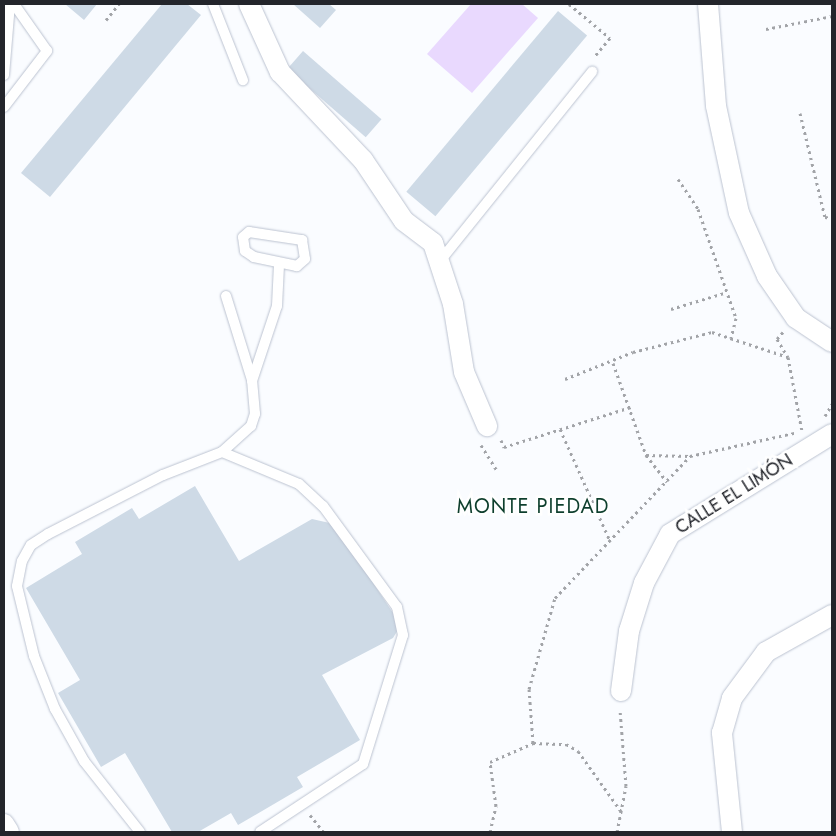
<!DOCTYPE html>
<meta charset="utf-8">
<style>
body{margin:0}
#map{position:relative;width:836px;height:836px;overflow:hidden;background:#fafcff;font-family:Jost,sans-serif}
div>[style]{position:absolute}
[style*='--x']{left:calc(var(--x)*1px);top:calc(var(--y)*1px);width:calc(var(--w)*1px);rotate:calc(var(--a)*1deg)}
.green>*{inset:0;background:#e9d9fe}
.building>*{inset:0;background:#cedae6;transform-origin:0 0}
.path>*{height:3px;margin-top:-1.5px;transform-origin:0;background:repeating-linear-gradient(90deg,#a2a4a8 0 2.5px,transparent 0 6.5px)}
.roads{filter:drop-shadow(0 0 1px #bcc3d1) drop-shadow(0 0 1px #bcc3d1)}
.lane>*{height:10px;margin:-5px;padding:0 5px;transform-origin:5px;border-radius:5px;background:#fff}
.street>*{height:20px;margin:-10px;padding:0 10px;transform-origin:10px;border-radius:10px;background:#fff}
span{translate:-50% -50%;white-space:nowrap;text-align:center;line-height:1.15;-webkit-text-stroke:5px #fff;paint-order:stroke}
.street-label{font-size:18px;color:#23252b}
.quarter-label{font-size:20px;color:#0e3f2d;letter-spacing:1px}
.frame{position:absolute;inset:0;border:5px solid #23252b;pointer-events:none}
</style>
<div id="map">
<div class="green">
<div style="clip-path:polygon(471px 4px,522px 4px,538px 18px,472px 93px,427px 54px)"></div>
</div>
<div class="building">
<div style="clip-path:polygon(65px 4px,97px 4px,84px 20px)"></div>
<div style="clip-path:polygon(162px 4px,187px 4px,201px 15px,50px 197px,21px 173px)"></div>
<div style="clip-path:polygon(293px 4px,329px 4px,336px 10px,320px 28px)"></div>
<div style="left:558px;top:11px;width:38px;height:236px;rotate:40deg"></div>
<div style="left:303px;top:51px;width:104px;height:24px;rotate:41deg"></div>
<div style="clip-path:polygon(195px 486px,239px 561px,312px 519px,334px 524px,401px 625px,393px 638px,322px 675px,360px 740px,297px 777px,303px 787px,238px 825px,231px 813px,198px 832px,172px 832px,125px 753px,101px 767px,58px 693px,80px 680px,26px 588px,82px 554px,75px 542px,132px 508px,139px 519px)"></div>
</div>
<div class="path">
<div style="--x:569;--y:4;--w:53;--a:39.7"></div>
<div style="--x:610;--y:38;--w:25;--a:130"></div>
<div style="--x:106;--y:20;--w:21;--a:-51"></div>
<div style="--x:766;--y:29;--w:67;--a:-11.1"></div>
<div style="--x:800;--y:113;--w:107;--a:76.5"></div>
<div style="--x:825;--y:217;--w:7;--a:8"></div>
<div style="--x:678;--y:179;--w:36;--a:56"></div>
<div style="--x:698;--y:209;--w:115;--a:70.8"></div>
<div style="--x:736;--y:318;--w:21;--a:104"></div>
<div style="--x:671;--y:309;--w:55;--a:-16.8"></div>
<div style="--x:783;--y:332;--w:9;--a:131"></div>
<div style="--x:777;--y:339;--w:21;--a:59"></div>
<div style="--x:788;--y:357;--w:75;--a:79.3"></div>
<div style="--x:613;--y:363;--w:98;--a:70.3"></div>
<div style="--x:646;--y:455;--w:44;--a:1.3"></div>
<div style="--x:565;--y:379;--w:73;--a:-21.7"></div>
<div style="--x:633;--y:352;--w:81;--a:-14.2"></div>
<div style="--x:712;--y:332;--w:80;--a:18.2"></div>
<div style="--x:825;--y:416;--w:14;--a:-60"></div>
<div style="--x:560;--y:429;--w:123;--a:65.9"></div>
<div style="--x:501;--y:440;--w:8;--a:67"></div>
<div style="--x:504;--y:447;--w:133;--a:-17.5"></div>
<div style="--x:481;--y:445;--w:32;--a:58"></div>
<div style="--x:646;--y:455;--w:34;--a:52"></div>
<div style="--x:533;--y:743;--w:54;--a:-94.2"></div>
<div style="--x:529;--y:689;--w:95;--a:-74.1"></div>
<div style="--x:555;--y:598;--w:196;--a:-46.4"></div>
<div style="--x:690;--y:456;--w:107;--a:-12.5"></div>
<div style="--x:310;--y:815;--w:22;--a:51"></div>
<div style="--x:490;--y:832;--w:27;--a:-77"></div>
<div style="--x:496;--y:806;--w:44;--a:-97.8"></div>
<div style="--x:490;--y:762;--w:47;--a:-23.8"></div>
<div style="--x:533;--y:743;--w:33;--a:2"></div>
<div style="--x:566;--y:744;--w:14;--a:30"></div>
<div style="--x:578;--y:751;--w:77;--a:54.5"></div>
<div style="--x:617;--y:832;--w:47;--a:-78.9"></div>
<div style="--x:626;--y:786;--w:77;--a:-94.5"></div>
</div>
<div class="roads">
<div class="lane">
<div style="--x:213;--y:4;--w:82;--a:68.5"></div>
<div style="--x:4;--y:75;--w:71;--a:-85.2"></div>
<div style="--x:4;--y:107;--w:71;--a:-52.5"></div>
<div style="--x:47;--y:51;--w:57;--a:-125.1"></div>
<div style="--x:249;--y:232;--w:54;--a:8.6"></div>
<div style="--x:302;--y:240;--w:19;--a:81"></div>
<div style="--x:305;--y:259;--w:11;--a:139"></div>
<div style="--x:297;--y:266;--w:44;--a:-168.2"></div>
<div style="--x:254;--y:257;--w:11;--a:-146"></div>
<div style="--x:245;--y:251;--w:14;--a:-98"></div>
<div style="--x:243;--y:237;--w:8;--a:-40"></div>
<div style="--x:440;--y:261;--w:243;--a:-51.2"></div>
<div style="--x:226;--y:296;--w:88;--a:72.8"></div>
<div style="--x:222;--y:452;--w:83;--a:22.6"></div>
<div style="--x:299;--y:484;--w:33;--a:43"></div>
<div style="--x:323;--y:506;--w:125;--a:53.8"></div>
<div style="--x:397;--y:607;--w:29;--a:78"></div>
<div style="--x:403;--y:635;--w:135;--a:107.2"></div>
<div style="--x:363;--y:764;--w:123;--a:146.6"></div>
<div style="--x:140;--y:832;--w:90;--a:-128.3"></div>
<div style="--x:84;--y:761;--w:60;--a:-119.1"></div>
<div style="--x:55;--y:709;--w:57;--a:-111.6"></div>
<div style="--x:34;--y:656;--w:72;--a:-103.7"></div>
<div style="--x:17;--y:586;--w:25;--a:-79"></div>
<div style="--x:22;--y:561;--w:18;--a:-61"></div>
<div style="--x:31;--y:545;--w:20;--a:-33"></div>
<div style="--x:48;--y:534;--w:129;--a:-27.2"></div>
<div style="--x:163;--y:475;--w:63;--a:-21.3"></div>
<div style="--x:222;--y:452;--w:39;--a:-42"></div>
<div style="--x:251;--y:426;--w:13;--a:-72"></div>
<div style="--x:255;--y:414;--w:33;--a:-95"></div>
<div style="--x:252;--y:381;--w:79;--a:-71.6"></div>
<div style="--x:277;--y:306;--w:41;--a:-87.2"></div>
</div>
<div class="street">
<div style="--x:249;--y:4;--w:75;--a:65.5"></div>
<div style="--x:280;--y:72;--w:121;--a:46.7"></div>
<div style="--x:363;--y:160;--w:73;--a:56.1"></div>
<div style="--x:404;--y:221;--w:36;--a:37"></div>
<div style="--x:433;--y:243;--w:64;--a:71.8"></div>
<div style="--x:453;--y:304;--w:69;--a:80.8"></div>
<div style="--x:464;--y:372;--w:59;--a:66.9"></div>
<div style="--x:708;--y:4;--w:102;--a:85.5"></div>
<div style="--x:716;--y:106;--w:109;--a:77.9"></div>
<div style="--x:739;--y:213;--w:69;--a:66"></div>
<div style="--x:767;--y:276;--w:51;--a:55.4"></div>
<div style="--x:796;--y:318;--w:43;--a:33.7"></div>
<div style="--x:621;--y:691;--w:61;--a:-82.4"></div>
<div style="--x:629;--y:631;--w:50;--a:-72.6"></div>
<div style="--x:644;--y:583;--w:55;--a:-62"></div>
<div style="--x:670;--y:534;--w:190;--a:-31.7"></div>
<div style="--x:4;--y:824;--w:9;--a:58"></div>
<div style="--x:732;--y:832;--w:100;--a:-95.8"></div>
<div style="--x:722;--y:733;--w:36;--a:-74"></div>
<div style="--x:732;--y:698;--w:57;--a:-53.5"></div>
<div style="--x:766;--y:652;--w:76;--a:-29.3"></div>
</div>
</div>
<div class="street-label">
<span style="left:734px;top:494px;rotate:-32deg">CALLE EL LIMÓN</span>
</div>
<div class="quarter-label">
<span style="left:533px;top:506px">MONTE PIEDAD</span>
</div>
<div class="frame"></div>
</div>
